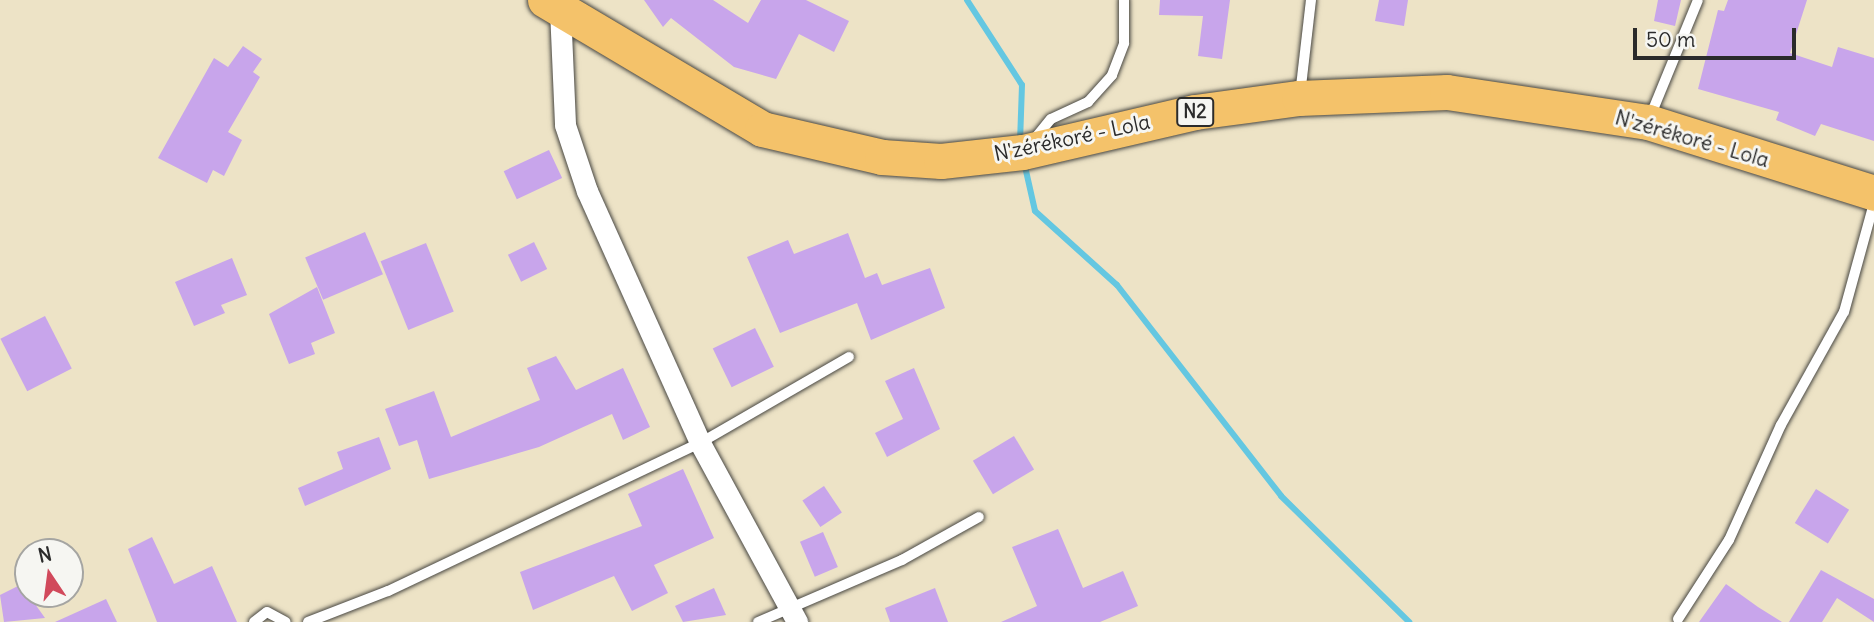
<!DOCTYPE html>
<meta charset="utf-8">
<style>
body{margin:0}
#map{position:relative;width:1874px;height:622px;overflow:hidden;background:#ede3c6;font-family:Delius,sans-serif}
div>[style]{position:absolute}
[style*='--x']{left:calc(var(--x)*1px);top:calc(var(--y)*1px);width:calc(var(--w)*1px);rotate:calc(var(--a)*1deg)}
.stream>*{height:6px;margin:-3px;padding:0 3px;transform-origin:3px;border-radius:3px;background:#64c7e1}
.building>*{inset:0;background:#c8a5eb;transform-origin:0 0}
.roads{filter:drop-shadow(0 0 2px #484742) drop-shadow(0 0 2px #484742)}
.service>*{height:10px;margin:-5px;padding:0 5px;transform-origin:5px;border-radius:5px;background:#fff}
.minor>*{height:21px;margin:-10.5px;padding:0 10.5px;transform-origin:10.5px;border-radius:10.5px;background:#fff}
.trunk>*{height:35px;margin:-17.5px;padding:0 17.5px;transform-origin:17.5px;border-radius:17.5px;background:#f4c26a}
span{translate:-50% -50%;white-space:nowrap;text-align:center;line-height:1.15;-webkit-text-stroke:6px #f6f6f2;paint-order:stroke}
.shield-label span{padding:2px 5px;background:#f6f6f2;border:2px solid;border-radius:5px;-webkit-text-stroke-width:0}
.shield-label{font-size:19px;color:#2b2b2b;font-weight:700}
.street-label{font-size:21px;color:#2b2b2b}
.north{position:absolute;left:14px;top:538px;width:70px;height:70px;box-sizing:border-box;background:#f6f6f2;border:2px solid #a5a5a2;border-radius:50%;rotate:347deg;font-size:19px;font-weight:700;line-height:28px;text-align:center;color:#2b2b2b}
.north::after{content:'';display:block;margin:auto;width:24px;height:32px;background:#d1495b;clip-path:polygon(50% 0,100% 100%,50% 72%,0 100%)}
.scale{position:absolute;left:1633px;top:28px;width:163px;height:32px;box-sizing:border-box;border:4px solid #2b2b2b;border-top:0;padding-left:9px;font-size:21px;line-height:24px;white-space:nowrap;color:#2b2b2b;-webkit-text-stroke:5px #f6f6f2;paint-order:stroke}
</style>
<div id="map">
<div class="stream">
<div style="--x:967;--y:0;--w:101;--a:57.1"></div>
<div style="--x:1022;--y:85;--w:56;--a:92"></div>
<div style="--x:1024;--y:162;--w:50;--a:77.3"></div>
<div style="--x:1035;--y:211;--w:110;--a:42.1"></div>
<div style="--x:1117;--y:285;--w:267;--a:52.1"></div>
<div style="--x:1281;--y:496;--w:180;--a:44.5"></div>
</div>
<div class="building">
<div style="clip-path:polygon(644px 0,713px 0,748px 23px,761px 0,806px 0,849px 21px,834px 52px,799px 34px,776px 79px,734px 67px,671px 18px,663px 27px)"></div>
<div style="clip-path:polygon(1160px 0,1230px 0,1222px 59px,1198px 56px,1203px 16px,1159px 15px)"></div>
<div style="clip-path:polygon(1379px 0,1408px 0,1404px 26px,1375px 21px)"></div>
<div style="clip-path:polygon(1658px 0,1681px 0,1675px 26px,1654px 21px)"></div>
<div style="clip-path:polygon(1728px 0,1807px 0,1790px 53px,1832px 67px,1838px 47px,1874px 58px,1874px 141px,1821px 124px,1815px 136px,1776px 120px,1779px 112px,1698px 89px,1718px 10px,1724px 11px)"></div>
<div style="clip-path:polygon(243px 46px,262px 59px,253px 72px,260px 77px,228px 132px,242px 140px,224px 176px,213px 170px,207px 183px,158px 158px,214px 58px,228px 67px)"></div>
<div style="left:549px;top:150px;width:31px;height:50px;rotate:65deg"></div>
<div style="left:365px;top:232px;width:46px;height:65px;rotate:67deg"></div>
<div style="clip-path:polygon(848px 233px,865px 278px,877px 273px,882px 285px,930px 268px,945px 308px,871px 340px,857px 303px,780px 333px,747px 257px,788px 240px,794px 254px)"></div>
<div style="left:534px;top:242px;width:30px;height:29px;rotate:64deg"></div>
<div style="left:426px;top:243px;width:74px;height:49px;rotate:68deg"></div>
<div style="clip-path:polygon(232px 258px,247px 295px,221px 305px,225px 313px,194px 326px,175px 282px)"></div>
<div style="clip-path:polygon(317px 287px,335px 333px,311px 343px,315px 354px,289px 364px,269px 314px)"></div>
<div style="left:45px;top:316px;width:59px;height:50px;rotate:63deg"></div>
<div style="left:755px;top:328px;width:43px;height:47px;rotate:64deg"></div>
<div style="clip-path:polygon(556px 356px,576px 390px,623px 368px,650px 427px,623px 440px,612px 414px,539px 447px,429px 479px,417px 440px,399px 446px,385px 409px,434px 391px,451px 437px,540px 400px,527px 368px)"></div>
<div style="clip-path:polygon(914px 368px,940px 429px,887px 457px,875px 433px,903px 419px,885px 381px)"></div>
<div style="left:1014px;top:436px;width:39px;height:48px;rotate:59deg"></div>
<div style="clip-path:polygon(379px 437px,391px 469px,305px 506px,298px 488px,343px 469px,337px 452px)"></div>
<div style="clip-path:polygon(683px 469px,714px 538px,654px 565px,668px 593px,632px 611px,614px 576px,533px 610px,520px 572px,642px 526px,628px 494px)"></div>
<div style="left:824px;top:486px;width:32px;height:26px;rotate:56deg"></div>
<div style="left:1816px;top:489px;width:39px;height:40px;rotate:32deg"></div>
<div style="clip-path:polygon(1058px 529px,1083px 588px,1123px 571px,1138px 606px,1100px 622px,1001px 622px,1037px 606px,1012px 547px)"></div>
<div style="left:823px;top:532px;width:38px;height:25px;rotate:67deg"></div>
<div style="clip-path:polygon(152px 537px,174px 584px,212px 566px,237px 622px,157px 622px,128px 549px)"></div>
<div style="clip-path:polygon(1821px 570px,1874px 599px,1874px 622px,1837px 598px,1822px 622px,1789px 622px)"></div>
<div style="clip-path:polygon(28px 581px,28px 594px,45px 618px,4px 622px,0 595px)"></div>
<div style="clip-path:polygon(1726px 584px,1758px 607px,1782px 622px,1699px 622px)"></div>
<div style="clip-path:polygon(714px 588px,726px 615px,683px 622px,675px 606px)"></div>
<div style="clip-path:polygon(935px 588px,948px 622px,890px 622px,885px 608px)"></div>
<div style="clip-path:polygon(106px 599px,117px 622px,55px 622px)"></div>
</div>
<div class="roads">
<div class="service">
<div style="--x:1300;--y:95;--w:96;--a:-83.4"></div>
<div style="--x:1650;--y:117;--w:126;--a:-67.7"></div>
<div style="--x:1033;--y:141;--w:28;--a:-51"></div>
<div style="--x:1051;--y:119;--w:41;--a:-24.7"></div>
<div style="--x:1088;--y:102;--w:36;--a:-48"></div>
<div style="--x:1112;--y:75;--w:34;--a:-69"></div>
<div style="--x:1124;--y:43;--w:43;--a:-90"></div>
<div style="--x:1678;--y:619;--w:94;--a:-57.2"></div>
<div style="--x:1729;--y:540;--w:126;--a:-65.7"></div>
<div style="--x:1781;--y:425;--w:129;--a:-60.9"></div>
<div style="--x:1844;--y:312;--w:113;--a:-74.6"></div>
<div style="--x:254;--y:622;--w:16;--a:-38"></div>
<div style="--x:267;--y:612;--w:21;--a:28"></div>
<div style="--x:308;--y:622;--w:86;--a:-21.2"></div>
<div style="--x:388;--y:591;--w:345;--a:-25.4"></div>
<div style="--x:700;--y:443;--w:172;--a:-30"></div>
<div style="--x:758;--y:622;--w:157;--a:-23.3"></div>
<div style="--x:902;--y:560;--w:88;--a:-29.2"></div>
</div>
<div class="minor">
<div style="--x:560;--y:9;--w:116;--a:87.5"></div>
<div style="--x:565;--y:125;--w:70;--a:71.6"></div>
<div style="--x:587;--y:191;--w:276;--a:65.8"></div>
<div style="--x:700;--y:443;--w:204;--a:61.5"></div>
</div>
<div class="trunk">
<div style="--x:545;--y:0;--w:252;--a:30.7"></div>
<div style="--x:762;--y:129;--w:123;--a:13.1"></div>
<div style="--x:882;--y:157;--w:59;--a:3.9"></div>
<div style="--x:941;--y:161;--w:82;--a:-6.3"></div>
<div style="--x:1023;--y:152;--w:177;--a:-13.1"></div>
<div style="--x:1195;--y:112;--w:105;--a:-7.7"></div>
<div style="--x:1299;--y:98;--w:148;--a:-2.3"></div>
<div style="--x:1447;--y:92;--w:203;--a:8.5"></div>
<div style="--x:1648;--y:122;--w:237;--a:17.4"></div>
</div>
</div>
<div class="shield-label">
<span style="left:1195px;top:112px">N2</span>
</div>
<div class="street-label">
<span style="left:1072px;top:138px;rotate:-12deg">N'zérékoré - Lola</span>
<span style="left:1692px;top:139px;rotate:16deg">N'zérékoré - Lola</span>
</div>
<div class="north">N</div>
<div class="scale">50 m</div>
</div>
